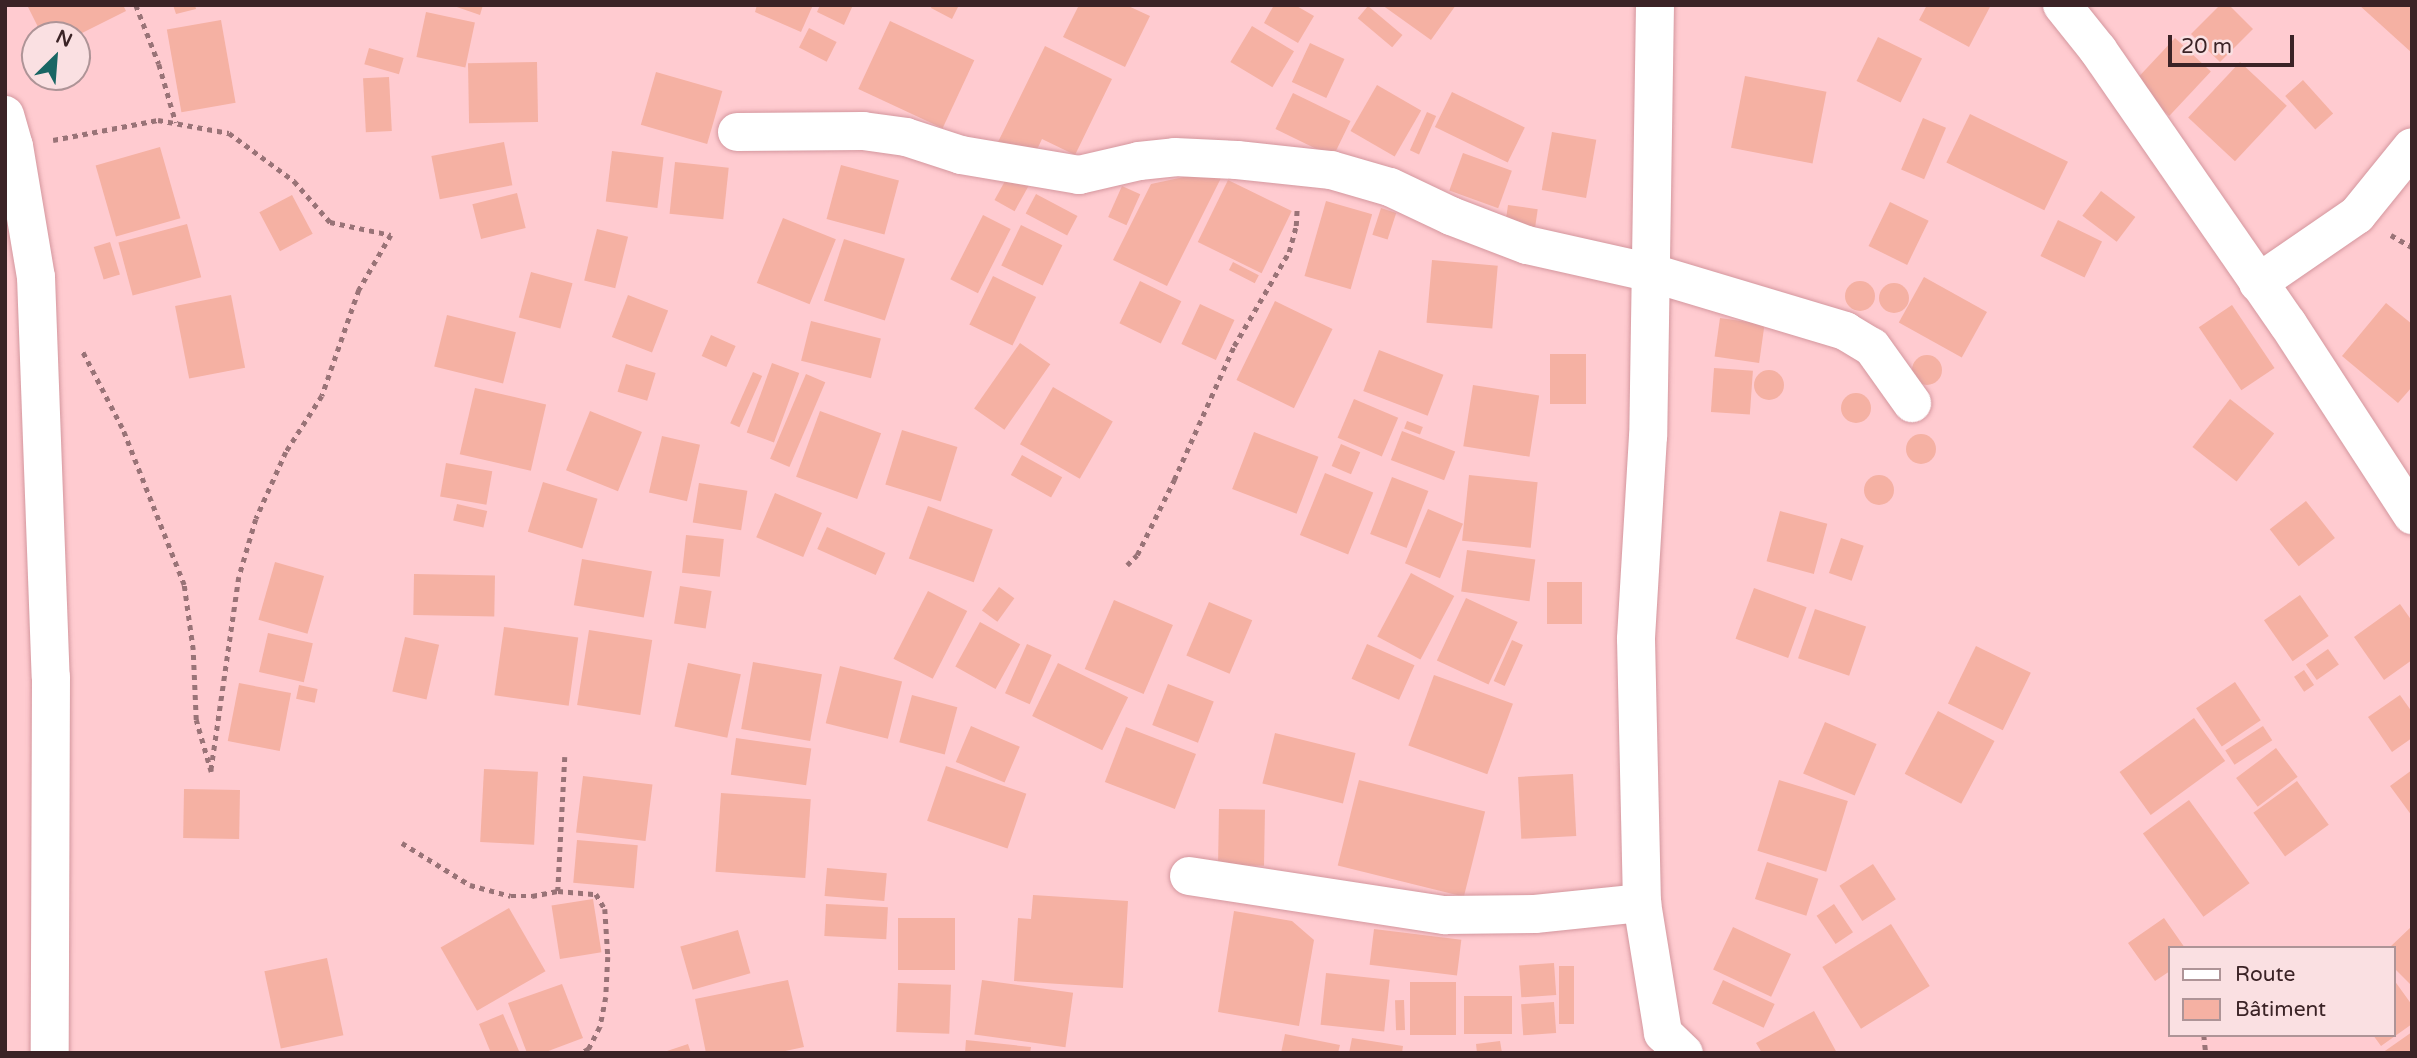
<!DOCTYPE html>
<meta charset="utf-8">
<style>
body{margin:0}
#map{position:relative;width:2417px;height:1058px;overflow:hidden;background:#ffcbd0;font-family:"Varela Round",sans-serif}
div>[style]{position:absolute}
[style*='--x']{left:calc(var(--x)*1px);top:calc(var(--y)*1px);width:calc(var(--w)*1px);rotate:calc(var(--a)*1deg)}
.building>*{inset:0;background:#f5b1a3;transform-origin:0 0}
.round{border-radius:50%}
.path>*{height:4.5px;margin-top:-2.25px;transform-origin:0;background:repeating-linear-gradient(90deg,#997377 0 5px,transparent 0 10px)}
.roads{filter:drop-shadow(0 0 2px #d4979e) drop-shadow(0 0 2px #d4979e)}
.minor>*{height:38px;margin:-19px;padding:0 19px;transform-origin:19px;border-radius:19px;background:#fff}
span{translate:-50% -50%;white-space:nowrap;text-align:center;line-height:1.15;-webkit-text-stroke:6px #fae0e2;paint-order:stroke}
.frame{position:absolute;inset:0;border:7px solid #3b2326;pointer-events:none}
.legend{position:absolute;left:2168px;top:946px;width:228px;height:91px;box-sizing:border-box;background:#fae0e2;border:2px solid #ae9497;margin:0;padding:9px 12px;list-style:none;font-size:21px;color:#3b2326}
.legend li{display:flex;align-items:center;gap:14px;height:35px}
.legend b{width:35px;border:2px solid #ae9497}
.north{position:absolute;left:21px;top:21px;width:70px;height:70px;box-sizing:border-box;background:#fae0e2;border:2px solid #ae9497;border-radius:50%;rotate:25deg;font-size:19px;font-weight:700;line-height:28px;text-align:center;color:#3b2326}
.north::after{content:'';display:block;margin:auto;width:24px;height:32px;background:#196664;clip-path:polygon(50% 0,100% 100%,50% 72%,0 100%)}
.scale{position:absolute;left:2168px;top:35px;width:126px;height:32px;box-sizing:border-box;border:4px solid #3b2326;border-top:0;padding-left:9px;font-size:21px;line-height:24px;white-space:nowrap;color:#3b2326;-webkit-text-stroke:5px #fae0e2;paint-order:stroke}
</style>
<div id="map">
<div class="building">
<div style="clip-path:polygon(27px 5px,123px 5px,126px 11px,78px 35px,42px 35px)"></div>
<div style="clip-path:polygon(173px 5px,195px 5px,196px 9px,176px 14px)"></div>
<div style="clip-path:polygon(451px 5px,483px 5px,480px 15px)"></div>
<div style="clip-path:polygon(757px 5px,813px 5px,801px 32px,755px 12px)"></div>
<div style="clip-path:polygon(820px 5px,853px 5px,844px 25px,817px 12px)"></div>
<div style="clip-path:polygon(932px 5px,959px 5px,952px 19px,931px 8px)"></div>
<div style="clip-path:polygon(1079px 5px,1126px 5px,1150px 16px,1125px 67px,1063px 37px)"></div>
<div style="clip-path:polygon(1274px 5px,1295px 5px,1314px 16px,1298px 43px,1264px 23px)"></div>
<div style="clip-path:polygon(1382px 5px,1456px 5px,1431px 40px)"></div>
<div style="clip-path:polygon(1927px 5px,1991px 5px,1969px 47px,1919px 20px)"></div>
<div style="clip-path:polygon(2220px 5px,2229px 5px,2253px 29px,2220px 62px,2191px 34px)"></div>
<div style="clip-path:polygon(2359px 5px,2412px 5px,2412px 53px)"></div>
<div style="left:1368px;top:6px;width:45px;height:16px;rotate:40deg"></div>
<div style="left:426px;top:12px;width:50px;height:46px;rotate:12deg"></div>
<div style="left:221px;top:20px;width:84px;height:55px;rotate:80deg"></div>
<div style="left:890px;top:21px;width:93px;height:75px;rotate:25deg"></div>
<div style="left:1252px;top:26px;width:49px;height:42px;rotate:31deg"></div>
<div style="left:809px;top:28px;width:31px;height:22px;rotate:27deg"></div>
<div style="left:1878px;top:37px;width:49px;height:49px;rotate:26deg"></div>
<div style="left:2175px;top:38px;width:49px;height:61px;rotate:43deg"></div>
<div style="left:1310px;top:43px;width:38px;height:43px;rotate:25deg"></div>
<div style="clip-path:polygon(1045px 46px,1112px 79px,1075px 155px,1042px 139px,1033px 158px,998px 142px)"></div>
<div style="left:369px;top:48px;width:36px;height:17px;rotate:16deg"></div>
<div style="left:537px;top:62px;width:60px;height:69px;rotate:89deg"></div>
<div style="left:2240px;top:62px;width:64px;height:76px;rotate:43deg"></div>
<div style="left:656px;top:72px;width:69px;height:55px;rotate:16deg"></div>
<div style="left:1745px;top:76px;width:83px;height:73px;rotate:11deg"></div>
<div style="left:389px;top:77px;width:54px;height:26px;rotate:87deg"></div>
<div style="left:2303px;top:80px;width:45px;height:24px;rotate:48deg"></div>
<div style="left:1377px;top:85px;width:51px;height:53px;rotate:30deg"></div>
<div style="left:1452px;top:92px;width:81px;height:39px;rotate:26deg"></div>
<div style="left:1293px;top:93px;width:64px;height:40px;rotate:26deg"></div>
<div style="left:1427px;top:112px;width:10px;height:42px;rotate:24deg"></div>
<div style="left:1970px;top:114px;width:109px;height:54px;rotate:26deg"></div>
<div style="left:1923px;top:118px;width:25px;height:56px;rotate:23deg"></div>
<div style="left:1552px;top:132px;width:45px;height:59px;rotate:10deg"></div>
<div style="left:504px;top:142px;width:44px;height:74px;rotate:79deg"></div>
<div style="left:160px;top:147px;width:74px;height:67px;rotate:74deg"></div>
<div style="left:612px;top:151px;width:52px;height:51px;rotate:7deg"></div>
<div style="left:1463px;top:153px;width:52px;height:40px;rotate:20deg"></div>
<div style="left:675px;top:162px;width:54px;height:52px;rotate:6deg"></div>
<div style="left:841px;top:165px;width:60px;height:56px;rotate:15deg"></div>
<div style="clip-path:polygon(1226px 168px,1167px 286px,1113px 260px,1151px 184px)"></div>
<div style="left:1010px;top:172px;width:23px;height:32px;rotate:29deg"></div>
<div style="left:1228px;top:180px;width:71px;height:69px;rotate:26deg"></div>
<div style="left:1122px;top:186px;width:20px;height:34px;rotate:24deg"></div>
<div style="left:2101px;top:191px;width:43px;height:31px;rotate:37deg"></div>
<div style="left:517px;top:193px;width:36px;height:46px;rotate:76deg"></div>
<div style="left:1036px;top:194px;width:47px;height:22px;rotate:28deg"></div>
<div style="left:292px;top:195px;width:44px;height:37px;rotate:62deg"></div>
<div style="left:1326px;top:201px;width:48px;height:78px;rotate:16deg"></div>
<div style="left:1890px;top:202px;width:43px;height:49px;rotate:26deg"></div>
<div style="left:1508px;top:205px;width:30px;height:18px;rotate:8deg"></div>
<div style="left:1381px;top:208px;width:16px;height:28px;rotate:18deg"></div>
<div style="left:983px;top:215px;width:31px;height:72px;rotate:27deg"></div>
<div style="left:783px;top:218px;width:57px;height:70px;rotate:22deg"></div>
<div style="left:2058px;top:220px;width:49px;height:40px;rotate:26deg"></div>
<div style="left:187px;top:224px;width:55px;height:71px;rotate:75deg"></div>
<div style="left:1021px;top:225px;width:46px;height:45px;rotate:26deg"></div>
<div style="left:597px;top:229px;width:32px;height:53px;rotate:14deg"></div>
<div style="left:844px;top:239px;width:64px;height:65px;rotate:18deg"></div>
<div style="left:110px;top:242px;width:34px;height:17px;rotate:73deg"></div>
<div style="left:1432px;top:260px;width:66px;height:63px;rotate:5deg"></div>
<div style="left:1233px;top:262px;width:29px;height:9px;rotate:27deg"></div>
<div style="left:531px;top:272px;width:43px;height:47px;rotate:15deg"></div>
<div style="left:993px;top:276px;width:48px;height:54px;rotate:26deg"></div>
<div style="left:1924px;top:277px;width:72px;height:52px;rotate:29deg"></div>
<div class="round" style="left:1845px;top:281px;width:30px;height:30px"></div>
<div style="left:1140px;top:281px;width:46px;height:47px;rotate:26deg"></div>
<div class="round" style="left:1879px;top:283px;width:30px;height:30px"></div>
<div style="left:231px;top:295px;width:74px;height:57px;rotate:79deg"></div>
<div style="left:628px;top:295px;width:43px;height:45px;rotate:21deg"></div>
<div style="left:1275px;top:301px;width:64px;height:88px;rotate:26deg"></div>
<div style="clip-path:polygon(2386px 303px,2412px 324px,2412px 387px,2398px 403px,2342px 356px)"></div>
<div style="left:1200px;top:304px;width:38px;height:44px;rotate:25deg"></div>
<div style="left:2232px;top:305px;width:76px;height:40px;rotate:56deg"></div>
<div style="left:447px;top:315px;width:71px;height:53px;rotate:14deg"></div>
<div style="left:1720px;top:318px;width:45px;height:39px;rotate:8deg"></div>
<div style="left:811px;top:321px;width:72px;height:41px;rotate:14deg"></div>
<div style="left:711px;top:335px;width:27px;height:23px;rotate:24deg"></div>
<div style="left:1020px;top:343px;width:37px;height:80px;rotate:35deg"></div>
<div style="left:1379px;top:350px;width:69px;height:44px;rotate:21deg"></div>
<div style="left:1586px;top:354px;width:50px;height:36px;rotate:90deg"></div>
<div class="round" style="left:1912px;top:355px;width:30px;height:30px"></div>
<div style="left:772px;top:363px;width:29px;height:74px;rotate:20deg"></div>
<div style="left:626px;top:364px;width:31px;height:29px;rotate:17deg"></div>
<div style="left:1714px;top:368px;width:39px;height:44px;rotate:4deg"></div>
<div class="round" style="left:1754px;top:370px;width:30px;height:30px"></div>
<div style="left:753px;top:372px;width:10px;height:56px;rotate:24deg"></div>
<div style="left:806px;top:374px;width:21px;height:92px;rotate:23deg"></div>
<div style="left:1473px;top:385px;width:67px;height:62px;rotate:9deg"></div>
<div style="left:1053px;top:387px;width:69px;height:66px;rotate:30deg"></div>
<div style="left:475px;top:388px;width:73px;height:68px;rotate:13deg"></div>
<div class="round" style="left:1841px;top:393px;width:30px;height:30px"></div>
<div style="left:1354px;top:399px;width:48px;height:42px;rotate:23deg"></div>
<div style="left:2230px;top:399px;width:56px;height:61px;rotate:38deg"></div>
<div style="left:590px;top:411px;width:56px;height:64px;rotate:22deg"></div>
<div style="left:820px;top:411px;width:65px;height:70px;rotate:20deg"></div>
<div style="left:1407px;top:421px;width:17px;height:8px;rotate:21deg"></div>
<div style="left:902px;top:430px;width:58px;height:57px;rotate:17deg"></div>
<div style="left:1402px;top:431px;width:57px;height:31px;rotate:21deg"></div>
<div style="left:1254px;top:432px;width:69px;height:61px;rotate:21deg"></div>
<div class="round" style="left:1906px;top:434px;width:30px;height:30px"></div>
<div style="left:662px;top:436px;width:39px;height:58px;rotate:13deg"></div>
<div style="left:1341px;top:444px;width:21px;height:24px;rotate:23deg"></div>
<div style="left:1022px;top:455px;width:46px;height:23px;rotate:29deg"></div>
<div style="left:446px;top:463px;width:47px;height:34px;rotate:10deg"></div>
<div style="left:1325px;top:473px;width:52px;height:67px;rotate:22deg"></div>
<div class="round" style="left:1864px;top:475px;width:30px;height:30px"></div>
<div style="left:1469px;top:475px;width:69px;height:66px;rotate:6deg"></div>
<div style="left:1392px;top:477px;width:39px;height:61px;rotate:21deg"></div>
<div style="left:543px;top:482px;width:57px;height:52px;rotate:17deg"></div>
<div style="left:699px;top:483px;width:49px;height:40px;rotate:9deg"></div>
<div style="left:775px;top:493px;width:51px;height:48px;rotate:23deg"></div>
<div style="left:2306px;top:501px;width:47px;height:46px;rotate:52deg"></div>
<div style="left:457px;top:504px;width:31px;height:17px;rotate:13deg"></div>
<div style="left:928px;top:506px;width:69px;height:56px;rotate:20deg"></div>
<div style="left:1428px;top:509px;width:38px;height:59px;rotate:23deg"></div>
<div style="left:1780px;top:511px;width:49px;height:52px;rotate:15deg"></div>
<div style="left:827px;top:527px;width:64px;height:24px;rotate:24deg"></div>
<div style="left:686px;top:535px;width:38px;height:38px;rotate:6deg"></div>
<div style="left:1841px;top:538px;width:24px;height:37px;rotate:19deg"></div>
<div style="left:1467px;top:550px;width:69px;height:42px;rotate:8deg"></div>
<div style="left:582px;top:559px;width:71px;height:47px;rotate:10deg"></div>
<div style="left:275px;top:562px;width:51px;height:60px;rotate:16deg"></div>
<div style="left:1411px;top:573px;width:49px;height:72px;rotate:28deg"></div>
<div style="left:414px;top:574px;width:81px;height:41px;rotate:1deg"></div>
<div style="left:1547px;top:582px;width:35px;height:42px"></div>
<div style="left:680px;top:586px;width:32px;height:38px;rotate:9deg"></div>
<div style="left:999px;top:587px;width:19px;height:29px;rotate:36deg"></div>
<div style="left:1754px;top:588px;width:56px;height:54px;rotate:20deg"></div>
<div style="left:928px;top:591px;width:44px;height:76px;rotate:27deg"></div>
<div style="left:2300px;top:595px;width:50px;height:44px;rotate:55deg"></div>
<div style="left:1466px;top:598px;width:57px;height:69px;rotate:25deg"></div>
<div style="left:1114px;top:600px;width:64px;height:75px;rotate:23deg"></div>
<div style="left:1209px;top:602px;width:47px;height:58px;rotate:23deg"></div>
<div style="clip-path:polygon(2400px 604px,2412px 621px,2412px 660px,2384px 680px,2354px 637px)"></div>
<div style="left:1815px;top:609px;width:54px;height:52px;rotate:19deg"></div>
<div style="left:980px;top:622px;width:46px;height:51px;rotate:29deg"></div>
<div style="left:504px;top:627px;width:75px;height:69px;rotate:8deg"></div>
<div style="left:589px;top:630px;width:64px;height:76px;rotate:9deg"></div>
<div style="left:268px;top:633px;width:46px;height:40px;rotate:13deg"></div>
<div style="left:405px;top:637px;width:35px;height:56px;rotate:13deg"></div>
<div style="left:1512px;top:640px;width:12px;height:45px;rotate:24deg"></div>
<div style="left:1027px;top:644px;width:27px;height:54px;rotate:24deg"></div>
<div style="left:1367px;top:644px;width:52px;height:38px;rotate:24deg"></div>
<div style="left:1976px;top:646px;width:61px;height:64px;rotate:26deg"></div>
<div style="left:2328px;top:649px;width:19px;height:27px;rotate:55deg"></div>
<div style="left:753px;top:662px;width:70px;height:68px;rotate:10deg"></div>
<div style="left:688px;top:663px;width:54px;height:65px;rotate:12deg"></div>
<div style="left:1058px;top:663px;width:78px;height:59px;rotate:26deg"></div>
<div style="left:840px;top:666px;width:64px;height:59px;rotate:14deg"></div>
<div style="left:2304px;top:670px;width:18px;height:12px;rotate:56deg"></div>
<div style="left:1434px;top:675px;width:84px;height:75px;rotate:20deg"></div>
<div style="left:2235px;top:682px;width:46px;height:47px;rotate:56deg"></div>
<div style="left:239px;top:683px;width:53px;height:59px;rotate:11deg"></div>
<div style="left:1168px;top:684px;width:49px;height:44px;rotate:21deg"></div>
<div style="left:299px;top:685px;width:19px;height:14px;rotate:12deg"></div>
<div style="left:912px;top:695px;width:47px;height:49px;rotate:15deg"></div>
<div style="clip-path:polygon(2400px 695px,2412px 712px,2412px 738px,2392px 752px,2368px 717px)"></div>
<div style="left:1938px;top:711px;width:64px;height:71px;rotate:28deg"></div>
<div style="left:2194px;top:718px;width:53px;height:92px;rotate:54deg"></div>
<div style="left:1825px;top:722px;width:56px;height:56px;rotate:23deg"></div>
<div style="left:971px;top:726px;width:53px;height:39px;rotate:23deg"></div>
<div style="left:2263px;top:726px;width:17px;height:45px;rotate:57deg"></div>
<div style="left:1126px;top:727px;width:75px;height:59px;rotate:21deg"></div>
<div style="left:1275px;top:733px;width:83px;height:52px;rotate:14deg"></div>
<div style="left:736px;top:738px;width:76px;height:37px;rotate:8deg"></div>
<div style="left:2276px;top:748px;width:36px;height:50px;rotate:53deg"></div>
<div style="left:946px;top:766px;width:85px;height:58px;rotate:19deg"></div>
<div style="left:484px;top:769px;width:54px;height:73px;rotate:3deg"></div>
<div style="clip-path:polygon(2412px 770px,2412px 816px,2390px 786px)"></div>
<div style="left:1573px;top:774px;width:62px;height:55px;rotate:87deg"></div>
<div style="left:583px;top:776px;width:70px;height:57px;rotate:7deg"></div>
<div style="left:1359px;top:780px;width:130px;height:88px;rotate:14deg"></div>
<div style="left:1779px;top:780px;width:72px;height:74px;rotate:17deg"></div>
<div style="left:2297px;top:781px;width:54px;height:54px;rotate:54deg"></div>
<div style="left:184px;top:789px;width:56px;height:49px;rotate:1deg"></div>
<div style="left:721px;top:793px;width:90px;height:79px;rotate:4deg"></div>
<div style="left:2189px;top:800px;width:103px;height:57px;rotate:54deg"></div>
<div style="left:1219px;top:809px;width:46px;height:56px;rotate:1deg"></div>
<div style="left:577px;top:840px;width:61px;height:43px;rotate:5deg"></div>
<div style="left:1767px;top:862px;width:54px;height:39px;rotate:18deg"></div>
<div style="left:1873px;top:864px;width:42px;height:40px;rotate:57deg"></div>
<div style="left:827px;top:868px;width:60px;height:28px;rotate:5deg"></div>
<div style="clip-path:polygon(1033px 895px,1128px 901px,1123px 988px,1014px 981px,1018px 918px,1031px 919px)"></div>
<div style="left:593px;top:899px;width:54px;height:42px;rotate:81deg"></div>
<div style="left:826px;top:904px;width:62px;height:32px;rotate:3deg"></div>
<div style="left:1834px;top:904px;width:34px;height:21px;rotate:56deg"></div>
<div style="left:509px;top:908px;width:73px;height:79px;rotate:60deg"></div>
<div style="clip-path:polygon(1234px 911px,1292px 921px,1314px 940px,1299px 1026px,1218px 1012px)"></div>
<div style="left:898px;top:918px;width:57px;height:52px"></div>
<div style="clip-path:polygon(2164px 918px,2185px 948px,2170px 948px,2170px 971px,2155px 981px,2128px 943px)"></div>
<div style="left:1891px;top:924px;width:73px;height:81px;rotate:58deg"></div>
<div style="clip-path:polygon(2412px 926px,2412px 986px,2394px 968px,2394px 948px,2389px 948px)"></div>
<div style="left:1733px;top:927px;width:64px;height:47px;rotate:25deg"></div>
<div style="left:1374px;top:929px;width:88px;height:36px;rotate:7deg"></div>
<div style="left:738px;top:930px;width:45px;height:60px;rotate:74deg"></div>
<div style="left:327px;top:958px;width:79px;height:64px;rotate:78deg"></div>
<div style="left:1554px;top:963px;width:32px;height:35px;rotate:86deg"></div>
<div style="left:1559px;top:966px;width:15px;height:58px"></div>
<div style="left:1326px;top:973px;width:64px;height:52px;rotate:6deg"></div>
<div style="clip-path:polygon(788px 980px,804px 1047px,776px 1053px,706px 1053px,695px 999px)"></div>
<div style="left:982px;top:980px;width:92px;height:55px;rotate:8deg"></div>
<div style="left:1723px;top:980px;width:57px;height:26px;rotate:25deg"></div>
<div style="clip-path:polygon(2394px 980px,2412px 1005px,2412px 1024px,2381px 1046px,2373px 1035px,2394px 1035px)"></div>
<div style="left:1410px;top:982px;width:46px;height:53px"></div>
<div style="left:898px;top:983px;width:53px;height:49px;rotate:2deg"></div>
<div style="clip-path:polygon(562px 984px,583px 1038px,543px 1053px,527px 1053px,508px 1003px)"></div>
<div style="left:1512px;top:996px;width:38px;height:48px;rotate:90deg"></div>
<div style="left:1404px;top:1000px;width:30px;height:9px;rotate:88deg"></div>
<div style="left:1554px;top:1002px;width:31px;height:33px;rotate:86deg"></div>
<div style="clip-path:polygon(1814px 1011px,1837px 1053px,1762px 1053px,1756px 1043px)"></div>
<div style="clip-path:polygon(503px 1014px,519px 1051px,491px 1053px,479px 1024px)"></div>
<div style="clip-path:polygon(2412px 1032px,2412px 1053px,2382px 1053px)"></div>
<div style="clip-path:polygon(1285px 1034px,1340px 1045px,1338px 1053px,1281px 1053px)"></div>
<div style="clip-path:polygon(1352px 1038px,1403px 1046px,1402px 1053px,1349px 1053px)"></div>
<div style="clip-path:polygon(966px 1040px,1031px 1047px,1030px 1053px,965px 1053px)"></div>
<div style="clip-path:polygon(1500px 1041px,1502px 1053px,1477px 1053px,1476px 1044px)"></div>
<div style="clip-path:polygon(688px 1044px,691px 1053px,664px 1053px,664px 1052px)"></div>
</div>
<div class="path">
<div style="--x:136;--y:5;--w:63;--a:68.7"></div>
<div style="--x:159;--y:64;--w:61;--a:73.9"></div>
<div style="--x:53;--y:140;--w:107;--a:-10.8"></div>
<div style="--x:158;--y:120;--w:72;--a:10.4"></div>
<div style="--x:229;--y:133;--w:81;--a:36.4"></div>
<div style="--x:294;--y:181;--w:55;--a:48.7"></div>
<div style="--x:330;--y:222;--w:62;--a:12"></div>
<div style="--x:391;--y:235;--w:64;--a:120.2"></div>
<div style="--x:359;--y:290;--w:112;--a:109.2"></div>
<div style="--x:322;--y:396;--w:67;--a:122.7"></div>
<div style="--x:286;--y:452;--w:73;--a:114.1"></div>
<div style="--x:256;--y:519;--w:60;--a:106.3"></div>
<div style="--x:239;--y:577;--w:197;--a:98.2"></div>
<div style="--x:211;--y:772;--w:54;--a:-106.1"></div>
<div style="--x:196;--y:720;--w:70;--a:-92.5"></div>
<div style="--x:193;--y:650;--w:66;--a:-97.9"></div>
<div style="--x:184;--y:585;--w:169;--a:-111.5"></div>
<div style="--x:122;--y:428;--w:89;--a:-117.4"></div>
<div style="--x:2391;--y:235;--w:24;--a:30"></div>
<div style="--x:1127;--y:565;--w:14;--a:-45"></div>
<div style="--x:1137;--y:555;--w:84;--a:-63.7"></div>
<div style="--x:1174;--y:480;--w:147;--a:-65.9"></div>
<div style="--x:1234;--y:346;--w:109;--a:-59.7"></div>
<div style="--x:1289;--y:252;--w:27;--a:-75"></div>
<div style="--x:1296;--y:226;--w:20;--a:-87"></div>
<div style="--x:565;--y:757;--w:134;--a:93"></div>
<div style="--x:558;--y:891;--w:38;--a:5"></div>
<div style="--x:596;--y:894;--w:17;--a:59"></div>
<div style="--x:605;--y:909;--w:48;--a:86.4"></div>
<div style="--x:608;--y:957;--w:40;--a:92.9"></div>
<div style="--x:606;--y:997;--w:31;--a:101"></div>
<div style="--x:600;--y:1027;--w:25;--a:117"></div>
<div style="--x:589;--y:1049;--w:8;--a:150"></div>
<div style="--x:402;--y:843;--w:80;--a:31.7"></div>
<div style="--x:470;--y:885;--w:42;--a:15"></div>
<div style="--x:511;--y:896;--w:21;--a:0"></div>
<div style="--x:532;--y:896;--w:26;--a:-11"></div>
<div style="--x:2204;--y:1035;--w:18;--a:84"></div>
</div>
<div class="roads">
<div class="minor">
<div style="--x:1655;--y:5;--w:431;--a:90.9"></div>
<div style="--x:1648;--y:436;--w:203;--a:93.4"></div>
<div style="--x:1636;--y:639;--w:264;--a:88.7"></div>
<div style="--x:1642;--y:903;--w:132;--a:80.8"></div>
<div style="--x:1663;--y:1033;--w:29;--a:44"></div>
<div style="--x:2062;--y:5;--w:58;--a:51.3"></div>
<div style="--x:2098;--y:50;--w:333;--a:55.3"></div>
<div style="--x:2288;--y:324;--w:228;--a:57"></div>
<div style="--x:5;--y:115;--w:32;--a:74"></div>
<div style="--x:14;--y:146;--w:133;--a:80.5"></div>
<div style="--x:36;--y:277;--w:400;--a:87.9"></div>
<div style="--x:51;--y:677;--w:376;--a:90.2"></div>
<div style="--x:737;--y:132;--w:126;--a:-0.5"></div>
<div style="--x:863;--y:131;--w:43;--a:7.9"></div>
<div style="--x:906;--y:137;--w:58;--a:18.1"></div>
<div style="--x:961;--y:155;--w:120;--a:9.6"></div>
<div style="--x:1079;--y:175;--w:62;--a:-13.1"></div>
<div style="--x:1139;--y:161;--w:36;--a:-6"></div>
<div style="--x:1175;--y:157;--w:62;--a:2.8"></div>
<div style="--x:1237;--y:160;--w:95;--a:6.1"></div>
<div style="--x:1331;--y:170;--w:61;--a:16.1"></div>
<div style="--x:1390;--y:187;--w:68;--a:25.4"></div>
<div style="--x:1451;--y:216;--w:81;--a:20.9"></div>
<div style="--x:1527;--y:245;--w:128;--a:12.6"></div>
<div style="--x:1652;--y:273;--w:202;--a:16.7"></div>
<div style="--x:1845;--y:331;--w:31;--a:31"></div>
<div style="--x:1872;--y:347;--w:69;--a:54.5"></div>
<div style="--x:2258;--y:283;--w:120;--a:-34.5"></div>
<div style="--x:2357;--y:215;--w:87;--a:-51"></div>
<div style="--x:1189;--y:876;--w:259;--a:8.7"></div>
<div style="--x:1445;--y:915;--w:90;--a:-0.6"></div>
<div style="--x:1535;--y:914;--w:108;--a:-5.9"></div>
</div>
</div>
<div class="frame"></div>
<ul class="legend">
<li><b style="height:9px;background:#fff"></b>Route</li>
<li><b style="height:19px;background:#f5b1a3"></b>Bâtiment</li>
</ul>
<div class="north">N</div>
<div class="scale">20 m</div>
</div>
